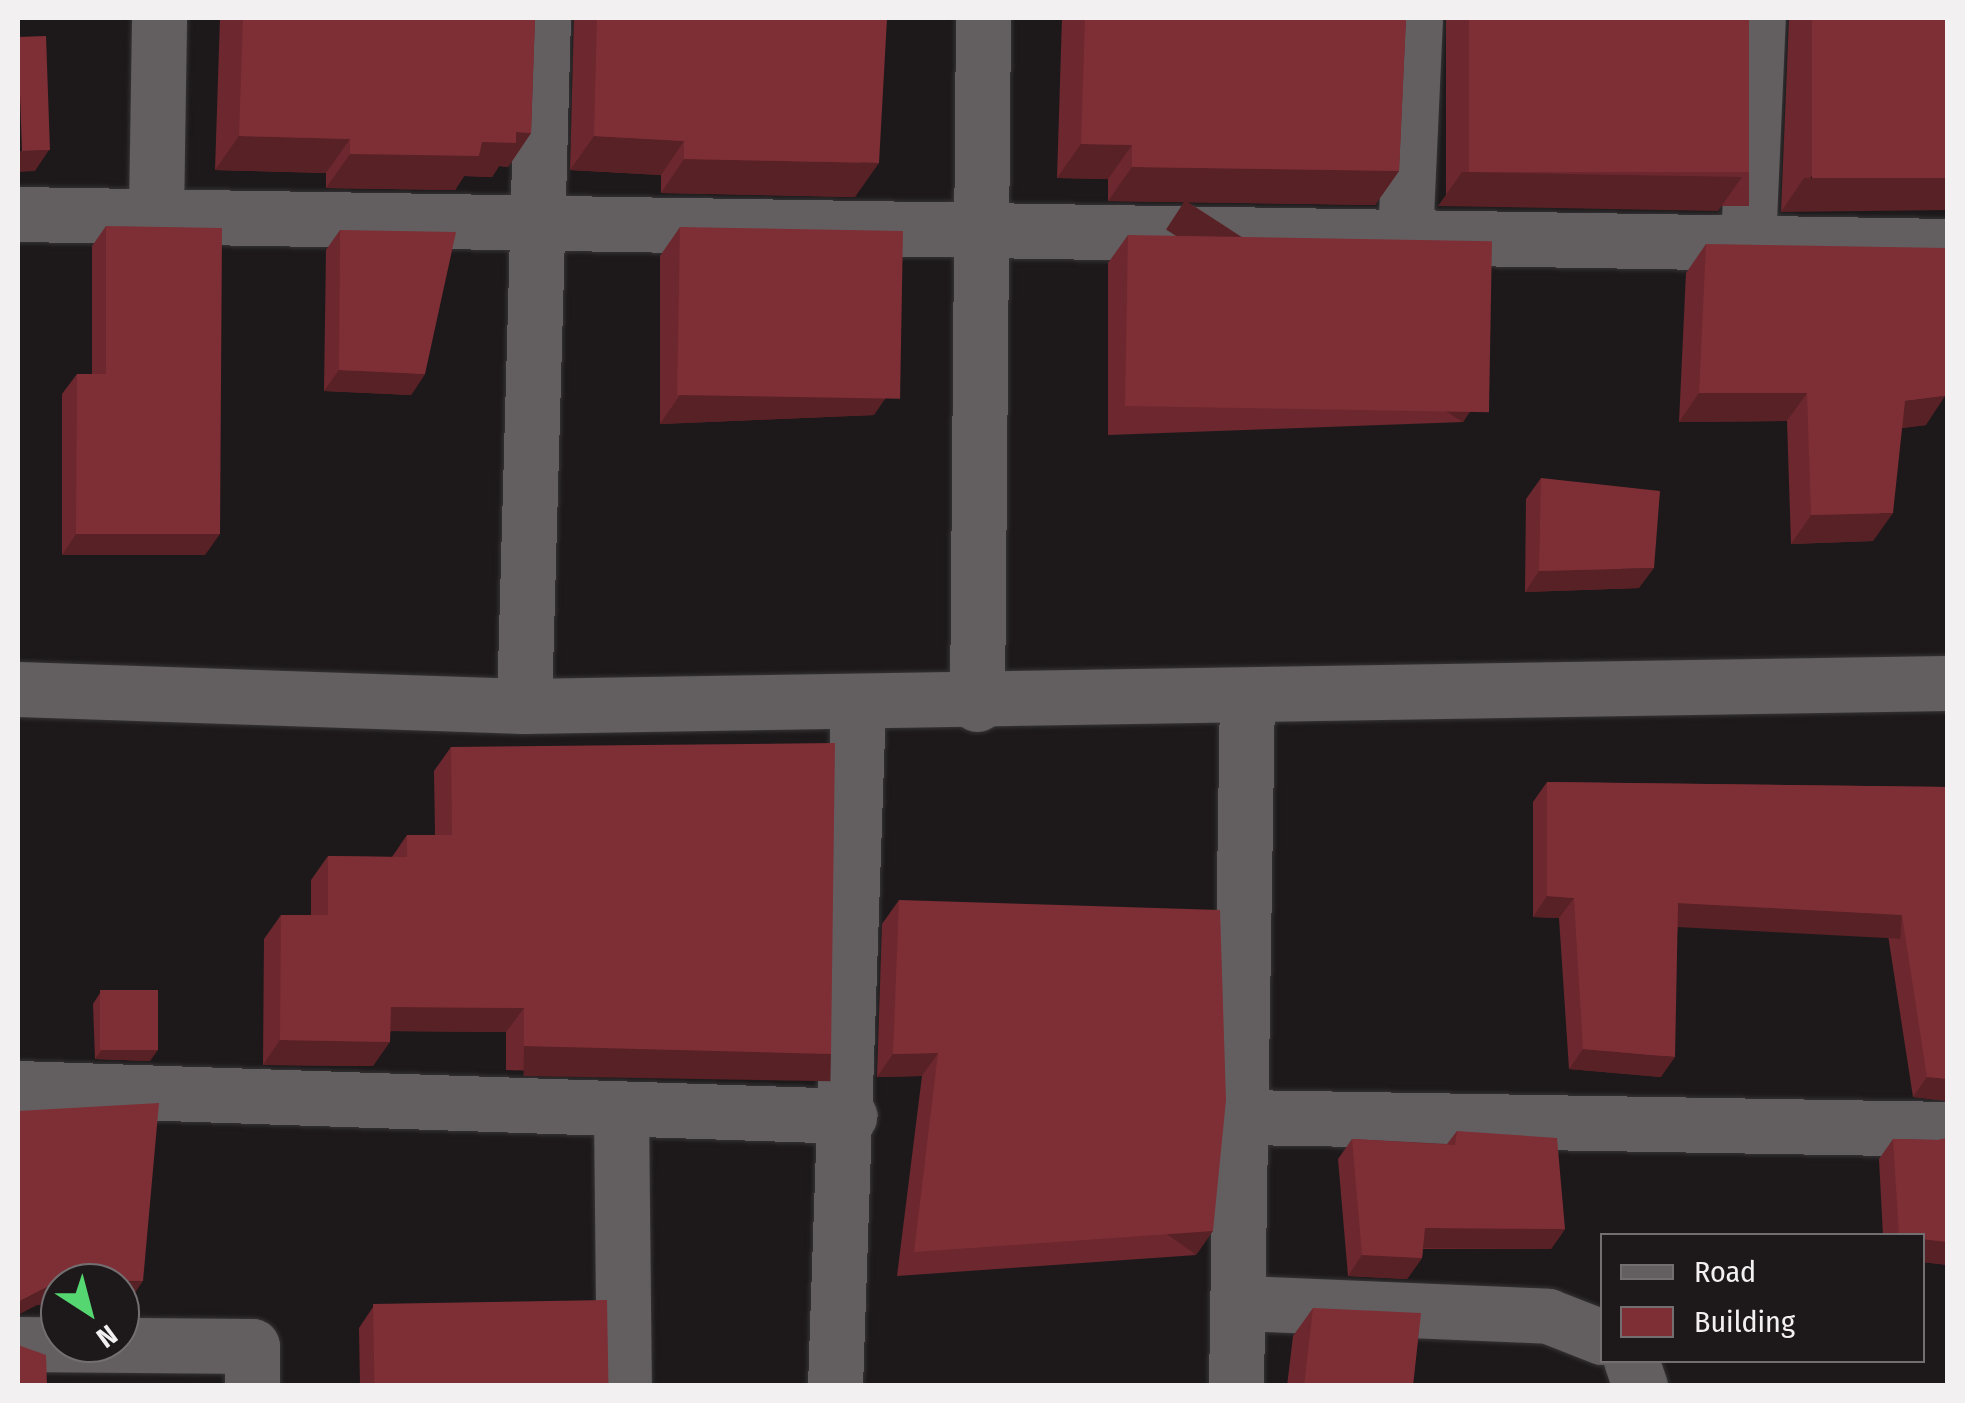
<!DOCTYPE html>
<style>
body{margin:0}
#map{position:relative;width:1965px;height:1403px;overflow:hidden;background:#1d191b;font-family:"Fira Sans Condensed",sans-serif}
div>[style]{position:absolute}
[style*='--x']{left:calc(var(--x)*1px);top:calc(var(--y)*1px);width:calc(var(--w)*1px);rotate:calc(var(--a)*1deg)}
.roads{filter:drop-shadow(0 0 2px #363435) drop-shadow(0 0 2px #363435)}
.minor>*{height:55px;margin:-27.5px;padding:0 27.5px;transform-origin:27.5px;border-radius:27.5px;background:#635f61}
.wall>*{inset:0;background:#6c282e;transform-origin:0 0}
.shaded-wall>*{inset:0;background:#582125;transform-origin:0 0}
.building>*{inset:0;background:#7e2f35;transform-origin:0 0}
span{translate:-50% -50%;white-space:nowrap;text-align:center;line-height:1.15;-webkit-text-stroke:10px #1d191b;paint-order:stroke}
.frame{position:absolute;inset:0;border:20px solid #f3f0f2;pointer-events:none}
.legend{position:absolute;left:1600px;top:1233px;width:325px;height:130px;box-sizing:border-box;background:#1d191b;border:2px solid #736f71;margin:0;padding:12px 18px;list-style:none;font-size:30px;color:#f3f0f2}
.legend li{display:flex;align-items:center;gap:20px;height:50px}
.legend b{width:50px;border:2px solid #736f71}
.north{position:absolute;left:40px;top:1263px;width:100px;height:100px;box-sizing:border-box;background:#1d191b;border:2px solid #736f71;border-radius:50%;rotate:144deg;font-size:28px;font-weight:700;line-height:40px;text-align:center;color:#f3f0f2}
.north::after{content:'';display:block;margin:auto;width:35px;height:45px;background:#55d671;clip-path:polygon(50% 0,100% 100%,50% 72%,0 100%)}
</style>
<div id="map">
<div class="roads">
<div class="minor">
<div style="--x:156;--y:213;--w:195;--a:-89.1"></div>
<div style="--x:18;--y:214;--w:1930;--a:0.95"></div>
<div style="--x:1405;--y:238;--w:220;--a:-87.4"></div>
<div style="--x:1748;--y:243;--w:225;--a:-87.5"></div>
<div style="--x:18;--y:689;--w:506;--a:1.92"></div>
<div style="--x:524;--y:706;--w:1424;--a:-0.93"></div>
<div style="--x:977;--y:704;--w:686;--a:-89.5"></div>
<div style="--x:524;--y:706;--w:688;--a:-88.42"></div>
<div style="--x:18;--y:1088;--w:832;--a:1.93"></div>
<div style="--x:621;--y:1111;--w:275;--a:89.4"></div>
<div style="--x:1242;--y:1117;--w:706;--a:0.97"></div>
<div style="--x:1243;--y:1303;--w:305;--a:2.4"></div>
<div style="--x:1548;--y:1316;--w:58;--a:21.3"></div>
<div style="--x:18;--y:1344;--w:234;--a:0.5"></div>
<div style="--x:252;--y:1346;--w:40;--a:90"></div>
<div style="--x:1631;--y:1360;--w:28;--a:71"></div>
<div style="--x:835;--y:1386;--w:681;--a:-88.07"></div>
<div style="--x:1236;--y:1386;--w:689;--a:-89.09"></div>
</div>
</div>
<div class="wall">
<div style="clip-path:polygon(220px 18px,535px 18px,531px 133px,508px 167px,499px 166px,492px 177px,464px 176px,455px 190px,326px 188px,326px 173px,215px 170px)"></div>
<div style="clip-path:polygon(574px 18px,887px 18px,855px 197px,661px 193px,661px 175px,570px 170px)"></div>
<div style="clip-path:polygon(1062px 18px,1406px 18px,1399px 171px,1375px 205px,1108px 201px,1108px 179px,1057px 178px)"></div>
<div style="left:1446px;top:18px;width:303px;height:188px"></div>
<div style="clip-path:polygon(1788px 18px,1948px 18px,1781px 212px,1789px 19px)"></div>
<div style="clip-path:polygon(106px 226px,205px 555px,62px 555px,62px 394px,77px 374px,92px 374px,92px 246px)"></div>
<div style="clip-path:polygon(680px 227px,874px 415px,660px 424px,660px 256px)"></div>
<div style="clip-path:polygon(340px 230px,425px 374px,411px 395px,324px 391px,326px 250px)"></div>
<div style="clip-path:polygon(1128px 235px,1482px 393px,1463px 422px,1108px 435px,1108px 263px)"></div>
<div style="clip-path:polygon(1706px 244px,1926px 425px,1902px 428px,1873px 541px,1791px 544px,1787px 421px,1679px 422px,1686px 273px)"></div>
<div style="clip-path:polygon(1541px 478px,1639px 588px,1525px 592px,1526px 499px)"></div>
<div style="clip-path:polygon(451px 747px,831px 1054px,814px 1079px,506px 1070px,506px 1032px,391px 1031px,373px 1066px,263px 1065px,264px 939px,281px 915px,311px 915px,311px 880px,328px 856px,392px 857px,407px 835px,435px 835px,434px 771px)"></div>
<div style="clip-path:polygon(1547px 782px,1948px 787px,1948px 1101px,1913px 1097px,1888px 935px,1678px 924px,1661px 1077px,1569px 1069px,1559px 918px,1533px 917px,1533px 802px)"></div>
<div style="clip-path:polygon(899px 900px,1196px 1255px,897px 1276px,922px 1076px,877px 1077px,882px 924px)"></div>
<div style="clip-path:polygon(100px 993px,150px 1061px,95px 1059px,93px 1004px)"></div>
<div style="clip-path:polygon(1457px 1131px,1565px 1229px,1551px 1249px,1423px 1249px,1422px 1258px,1407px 1279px,1348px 1276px,1338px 1159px,1352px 1139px,1447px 1144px)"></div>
<div style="clip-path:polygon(1948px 1138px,1948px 1265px,1922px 1262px,1922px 1236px,1883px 1236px,1879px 1159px,1893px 1139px,1938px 1140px)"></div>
<div style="clip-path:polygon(373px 1307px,608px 1386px,360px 1386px,359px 1328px)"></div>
<div style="clip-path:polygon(1313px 1308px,1413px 1386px,1287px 1386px,1293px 1336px)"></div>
</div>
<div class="shaded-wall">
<div style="clip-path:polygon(516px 132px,531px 133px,508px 167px,499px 166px,492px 177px,464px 176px,455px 190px,326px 188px,350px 154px,482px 142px)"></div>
<div style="clip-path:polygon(239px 136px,350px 139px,326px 173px,215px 170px)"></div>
<div style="clip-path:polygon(594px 136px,684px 141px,661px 175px,570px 170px)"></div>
<div style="clip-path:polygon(1081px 144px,1132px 145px,1108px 179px,1057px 178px)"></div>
<div style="clip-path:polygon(49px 150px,35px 171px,18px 172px,18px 151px)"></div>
<div style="clip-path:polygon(684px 159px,879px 163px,855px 197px,661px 193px)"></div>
<div style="clip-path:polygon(1132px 167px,1399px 171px,1375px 205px,1108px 201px)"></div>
<div style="clip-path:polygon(1462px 172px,1742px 177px,1718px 211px,1438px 206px)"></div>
<div style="clip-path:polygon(1948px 176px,1948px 210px,1781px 212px,1804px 178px)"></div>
<div style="clip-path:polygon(339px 370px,425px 374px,411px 395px,324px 391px)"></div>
<div style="clip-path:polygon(894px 386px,874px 415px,660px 424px,680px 395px)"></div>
<div style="left:1482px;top:393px;width:35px;height:354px;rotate:123deg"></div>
<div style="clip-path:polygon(1699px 393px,1807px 393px,1787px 421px,1679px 422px)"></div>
<div style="clip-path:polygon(1945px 396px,1926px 425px,1885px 430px,1905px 401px)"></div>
<div style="clip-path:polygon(1893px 513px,1873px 541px,1791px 544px,1811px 515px)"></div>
<div style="clip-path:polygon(76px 534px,220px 534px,205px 555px,62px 555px)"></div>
<div style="clip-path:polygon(1654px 568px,1639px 588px,1525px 592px,1539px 571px)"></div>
<div style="clip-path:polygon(1547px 896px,1574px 898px,1559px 918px,1533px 917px)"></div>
<div style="left:1678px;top:903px;width:224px;height:24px;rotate:3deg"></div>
<div style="clip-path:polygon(391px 1007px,524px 1008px,506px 1032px,374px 1031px)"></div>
<div style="clip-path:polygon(280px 1040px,390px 1042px,373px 1066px,263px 1065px)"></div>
<div style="left:524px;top:1046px;width:307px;height:30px;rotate:1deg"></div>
<div style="clip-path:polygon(103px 1048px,158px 1050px,150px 1061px,95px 1059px)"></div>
<div style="clip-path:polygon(1583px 1049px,1675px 1057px,1661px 1077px,1569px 1069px)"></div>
<div style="clip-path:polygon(938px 1053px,922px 1076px,877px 1077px,893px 1054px)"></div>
<div style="clip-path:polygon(1927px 1077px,1948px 1079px,1948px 1101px,1913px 1097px)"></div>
<div style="clip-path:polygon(1425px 1228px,1565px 1229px,1551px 1249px,1410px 1248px)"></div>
<div style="left:1213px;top:1231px;width:29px;height:300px;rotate:125deg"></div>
<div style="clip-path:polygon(1922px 1239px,1948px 1242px,1948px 1265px,1922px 1262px)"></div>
<div style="clip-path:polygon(1362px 1255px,1422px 1258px,1407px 1279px,1348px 1276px)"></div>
<div style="clip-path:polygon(143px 1281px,129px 1301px,120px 1302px,120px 1283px,99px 1283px)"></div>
<div style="clip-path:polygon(51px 1285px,60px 1285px,60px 1304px,37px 1305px,18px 1315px,18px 1302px)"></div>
</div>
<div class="building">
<div style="clip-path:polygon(243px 18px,535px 18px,531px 133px,516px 132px,516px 143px,482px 142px,479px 156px,350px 154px,350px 139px,239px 136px)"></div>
<div style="clip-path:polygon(597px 18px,887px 18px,879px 163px,684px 159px,684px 141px,594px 136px)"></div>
<div style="clip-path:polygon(1085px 18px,1406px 18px,1399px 171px,1132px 167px,1132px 145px,1081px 144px)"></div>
<div style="left:1469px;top:18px;width:280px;height:154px"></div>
<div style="left:1812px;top:18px;width:136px;height:160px"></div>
<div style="left:46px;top:36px;width:114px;height:28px;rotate:88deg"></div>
<div style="clip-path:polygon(106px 226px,222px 228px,220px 534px,76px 534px,77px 374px,106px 374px)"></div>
<div style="left:680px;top:227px;width:223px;height:168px;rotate:1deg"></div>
<div style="clip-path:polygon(340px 230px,456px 232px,425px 374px,339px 370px)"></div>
<div style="left:1128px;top:235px;width:364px;height:171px;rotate:1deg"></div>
<div style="clip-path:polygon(1706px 244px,1948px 248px,1948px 352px,1945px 396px,1905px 401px,1893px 513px,1811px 515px,1807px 393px,1699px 393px)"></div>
<div style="clip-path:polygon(1541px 478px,1660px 491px,1654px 568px,1539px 571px)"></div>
<div style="clip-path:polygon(835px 743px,831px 1054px,524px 1046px,524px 1008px,391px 1007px,390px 1042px,280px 1040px,281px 915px,328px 915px,328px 856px,407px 857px,407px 835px,452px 835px,451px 747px)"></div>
<div style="clip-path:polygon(1547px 782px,1948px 787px,1948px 1079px,1927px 1077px,1902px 915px,1678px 903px,1675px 1057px,1583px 1049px,1574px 898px,1547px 896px)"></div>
<div style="clip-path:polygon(899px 900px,1220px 910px,1226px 1100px,1213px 1231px,914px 1252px,938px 1053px,893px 1054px)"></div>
<div style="left:158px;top:990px;width:60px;height:58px;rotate:90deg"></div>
<div style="clip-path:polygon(159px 1103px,143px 1281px,60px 1283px,60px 1285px,51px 1285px,18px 1302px,18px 1111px)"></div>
<div style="clip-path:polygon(1457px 1131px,1557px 1138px,1565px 1229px,1425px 1228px,1422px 1258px,1362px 1255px,1352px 1139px,1455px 1145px)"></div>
<div style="clip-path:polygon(1948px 1138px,1948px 1242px,1922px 1239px,1922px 1236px,1899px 1235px,1893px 1139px,1938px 1140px)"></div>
<div style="left:607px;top:1300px;width:86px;height:234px;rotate:89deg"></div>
<div style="clip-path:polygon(1313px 1308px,1421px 1313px,1413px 1386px,1304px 1386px)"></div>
<div style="clip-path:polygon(18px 1345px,46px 1355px,47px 1386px,18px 1386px)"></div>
</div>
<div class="frame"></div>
<ul class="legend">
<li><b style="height:12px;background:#635f61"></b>Road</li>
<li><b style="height:28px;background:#7e2f35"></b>Building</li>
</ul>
<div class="north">N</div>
</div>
